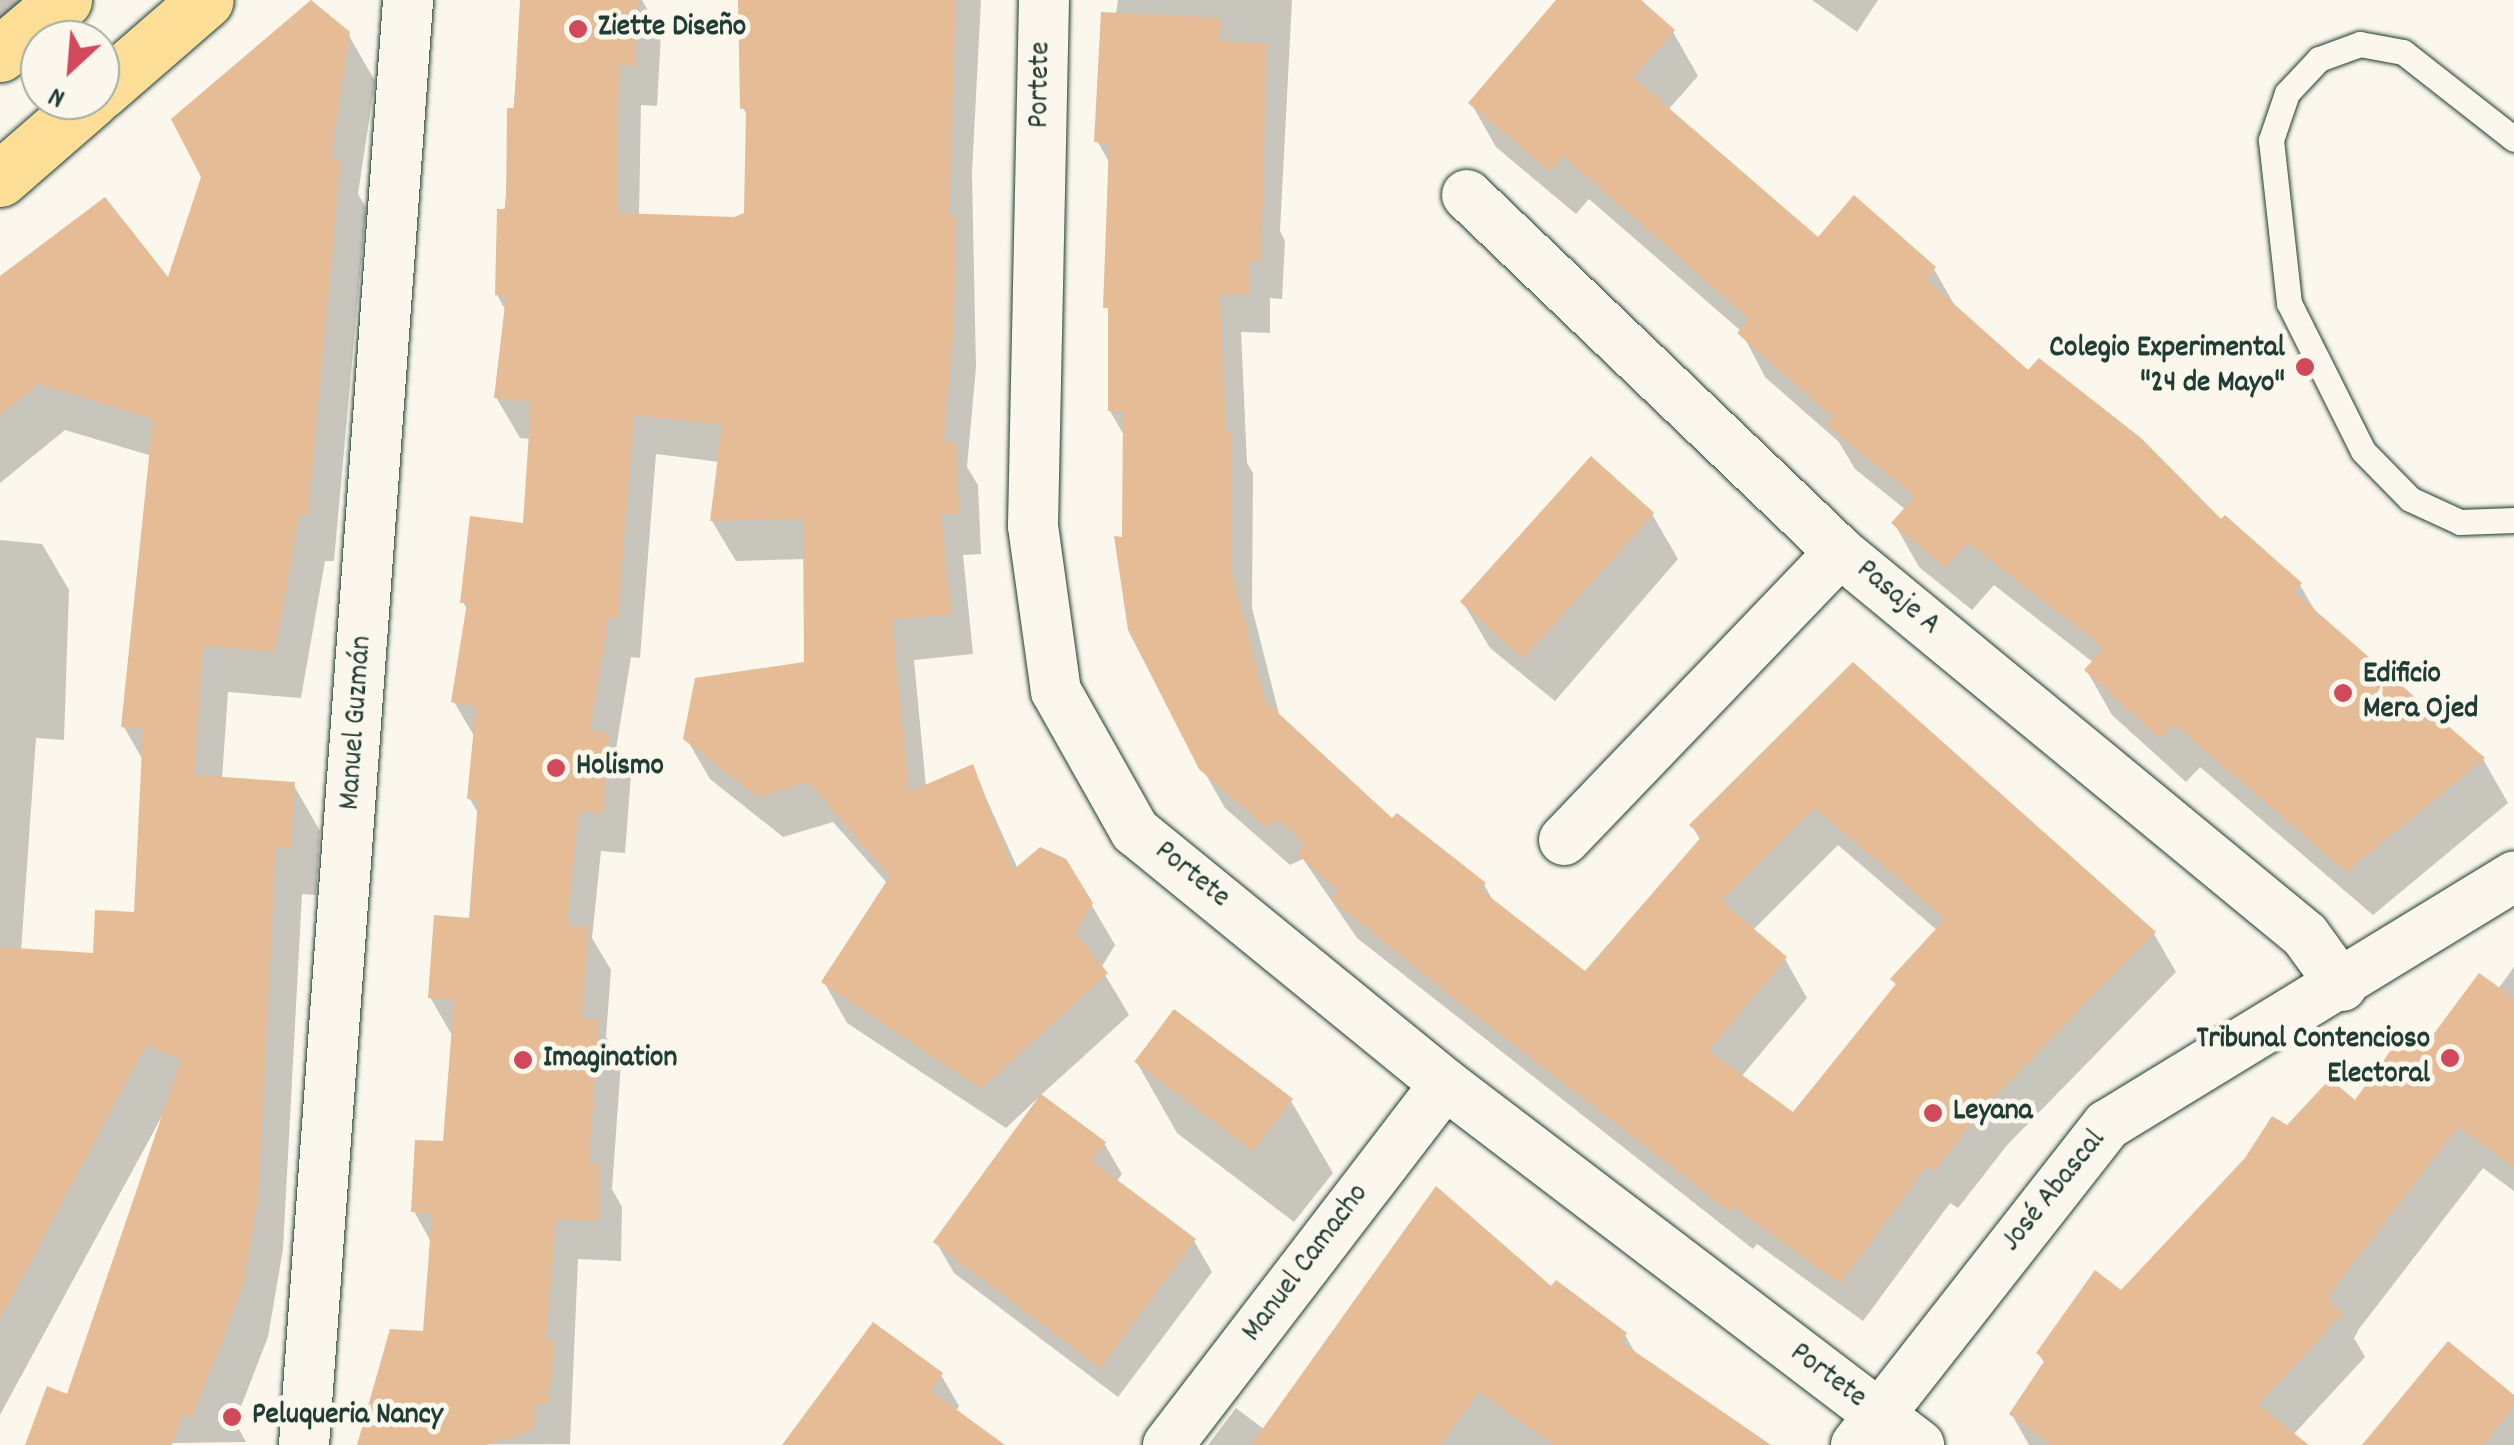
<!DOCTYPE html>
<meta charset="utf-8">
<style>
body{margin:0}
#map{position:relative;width:2514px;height:1445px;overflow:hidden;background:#fbf7ec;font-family:Dekko,sans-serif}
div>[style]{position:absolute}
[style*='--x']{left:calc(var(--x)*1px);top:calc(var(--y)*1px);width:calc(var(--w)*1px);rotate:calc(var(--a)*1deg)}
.shadow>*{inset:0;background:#0003}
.building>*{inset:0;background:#e5bc95;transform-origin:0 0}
.roads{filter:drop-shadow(0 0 2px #1f3d34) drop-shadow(0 0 2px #1f3d34)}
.lane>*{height:25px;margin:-12.5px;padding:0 12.5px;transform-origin:12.5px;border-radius:12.5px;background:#fbf7ec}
.street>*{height:50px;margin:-25px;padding:0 25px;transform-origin:25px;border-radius:25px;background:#fbf7ec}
.primary>*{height:55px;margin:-27.5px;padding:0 27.5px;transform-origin:27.5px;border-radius:27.5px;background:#fcde96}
.dots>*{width:28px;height:28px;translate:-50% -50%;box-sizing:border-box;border:5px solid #fbf7ec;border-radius:50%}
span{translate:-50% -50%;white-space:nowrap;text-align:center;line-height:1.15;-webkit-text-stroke:10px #fbf7ec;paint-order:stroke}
.poi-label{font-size:30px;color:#1f3d34;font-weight:700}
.left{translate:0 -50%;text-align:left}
.right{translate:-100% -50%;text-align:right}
.street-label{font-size:30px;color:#1f3d34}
.north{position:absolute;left:20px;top:20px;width:100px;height:100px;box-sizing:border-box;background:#fbf7ec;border:2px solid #a3ada2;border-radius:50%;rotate:206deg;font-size:28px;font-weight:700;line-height:40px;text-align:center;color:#1f3d34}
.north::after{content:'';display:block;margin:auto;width:35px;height:45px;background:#d1495b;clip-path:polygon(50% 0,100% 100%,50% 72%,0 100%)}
</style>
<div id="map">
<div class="shadow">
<div style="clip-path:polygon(0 0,55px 0,0 26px)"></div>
<div style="clip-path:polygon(523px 0,642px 0,661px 33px,657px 106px,641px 105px,639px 216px,735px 220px,746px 214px,749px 118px,743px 108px,789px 0,981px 0,972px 173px,976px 367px,967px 467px,978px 485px,981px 554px,963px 555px,973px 654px,914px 660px,926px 787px,972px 767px,1018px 869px,1091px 904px,1115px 945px,1101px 968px,1129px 1015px,1040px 1096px,1104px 1143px,1122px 1174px,1116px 1182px,1194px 1241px,1212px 1272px,1118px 1397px,954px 1273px,936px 1242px,1039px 1097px,1006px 1128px,847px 1023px,824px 982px,888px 884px,833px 822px,783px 837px,710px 779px,686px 738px,806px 664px,805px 559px,736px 561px,712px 521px,720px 462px,656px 454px,640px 658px,631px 657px,616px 749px,631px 775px,625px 853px,601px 851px,592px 938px,611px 970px,606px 1037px,621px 1063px,612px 1189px,622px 1207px,621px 1261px,578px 1259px,570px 1444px,360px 1445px,425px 1334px,432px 1244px,414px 1211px,446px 1144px,453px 1037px,430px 997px,471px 920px,479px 815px,470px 799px,476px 739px,454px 702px,468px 611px,463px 602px,525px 526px,531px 439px,520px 438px,496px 397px,506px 311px,497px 295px)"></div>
<div style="clip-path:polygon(evenodd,1118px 0,1292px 0,1280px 231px,1285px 241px,1282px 299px,1270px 298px,1270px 333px,1241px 332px,1247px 463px,1253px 473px,1252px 608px,1280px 718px,1393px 822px,1484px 884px,1495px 905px,1586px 975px,1701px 841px,1692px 826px,1853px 665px,2154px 934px,2176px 972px,2008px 1144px,1958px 1208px,1950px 1203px,1863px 1321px,1757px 1244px,1753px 1249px,1357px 938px,1303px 859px,1290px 865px,1225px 808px,1202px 768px,1124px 540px,1125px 437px,1110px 411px,1111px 165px,1097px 141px,1118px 0,1838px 845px,1938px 931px,1893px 979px,1897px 987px,1793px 1115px,1741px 1077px,1807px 998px,1785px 959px,1752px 931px,1838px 845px)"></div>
<div style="clip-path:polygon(1559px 0,1638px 0,1673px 32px,1698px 76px,1668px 110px,1819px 240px,1934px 269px,1959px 313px,2028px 374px,2300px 585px,2318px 616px,2483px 759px,2508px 803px,2373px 915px,2200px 767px,2186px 782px,2112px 715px,2087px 671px,2094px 663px,1994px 585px,1972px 610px,1919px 567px,1894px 523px,1906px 510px,1855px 469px,1839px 442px,1765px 377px,1741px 331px,1589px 199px,1576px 214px,1496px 147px,1471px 103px)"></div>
<div style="clip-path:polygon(1812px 0,1878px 0,1857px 32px)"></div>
<div style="clip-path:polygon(348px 34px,375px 81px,358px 194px,366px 208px,334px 561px,325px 561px,301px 698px,228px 692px,222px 779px,293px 784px,320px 831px,316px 895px,302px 894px,283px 1249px,268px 1337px,235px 1422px,246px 1442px,28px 1445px,68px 1397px,168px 1105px,0 1415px,0 540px,42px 544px,69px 590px,64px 740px,36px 738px,21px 951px,95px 955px,136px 915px,144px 762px,124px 727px,152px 456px,65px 430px,0 483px,0 283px,169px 283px)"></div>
<div style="clip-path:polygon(1652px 514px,1678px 559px,1555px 701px,1490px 648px,1464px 604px)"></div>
<div style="clip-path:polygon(2514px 967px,2514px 1191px,2483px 1168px,2359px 1329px,2354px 1338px,2365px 1357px,2293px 1435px,2305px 1445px,2029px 1445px,2012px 1415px,2045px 1364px,2038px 1353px,2121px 1293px,2288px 1129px,2356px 1103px,2498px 989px)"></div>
<div style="clip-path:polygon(1136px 1061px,1291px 1101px,1333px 1173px,1294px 1222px,1177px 1133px)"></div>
<div style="clip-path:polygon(1551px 1290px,1625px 1335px,1637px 1356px,1748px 1445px,1208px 1445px,1236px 1408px,1265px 1430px)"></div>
<div style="clip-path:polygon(941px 1375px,959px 1406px,955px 1412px,1001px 1445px,785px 1445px)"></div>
<div style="clip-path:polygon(2514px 1398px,2514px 1445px,2366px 1445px)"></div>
</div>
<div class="building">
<div style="clip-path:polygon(311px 0,350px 32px,331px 159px,341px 159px,308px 516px,299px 515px,275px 652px,203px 646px,194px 775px,295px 782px,291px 849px,276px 848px,258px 1201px,242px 1289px,192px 1418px,183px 1414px,172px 1445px,25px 1445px,47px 1386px,67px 1394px,181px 1060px,146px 1045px,0 1319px,0 947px,93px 953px,95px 910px,134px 912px,143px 729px,121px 727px,153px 419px,38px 384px,0 415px,0 276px,105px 197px,168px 277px,201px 177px,171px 119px)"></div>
<div style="clip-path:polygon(520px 0,639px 0,635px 66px,619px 65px,617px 213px,734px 217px,744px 213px,746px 109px,740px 109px,738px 0,956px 0,949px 217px,956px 217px,954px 325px,944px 442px,956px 442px,959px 514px,941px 515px,952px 614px,892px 620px,909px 792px,973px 764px,1013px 870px,1040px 847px,1066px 859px,1093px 903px,1075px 933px,1108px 973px,981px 1089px,821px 982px,890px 876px,808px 782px,758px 797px,683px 739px,695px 678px,804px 662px,803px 519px,710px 521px,722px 425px,634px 415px,618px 618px,609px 617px,590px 730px,609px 733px,603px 814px,579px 811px,567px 925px,589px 927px,582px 1019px,599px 1020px,589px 1163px,600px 1164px,599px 1221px,556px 1219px,546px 1340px,555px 1341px,548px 1405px,537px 1403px,533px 1430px,486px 1445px,357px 1445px,390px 1329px,423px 1331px,432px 1213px,411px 1212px,415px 1140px,443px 1141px,454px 1000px,428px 998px,434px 915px,469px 918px,478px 800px,467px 799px,476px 706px,451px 702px,467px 603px,460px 603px,470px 516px,523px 523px,531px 402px,494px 398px,506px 296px,495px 295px,497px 209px,506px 209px,507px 108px,514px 108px)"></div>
<div style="clip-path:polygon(1556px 0,1641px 0,1675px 30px,1633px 77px,1818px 237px,1854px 195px,1936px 267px,1926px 279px,2028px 370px,2039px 358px,2141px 438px,2221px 519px,2225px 515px,2302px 583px,2294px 592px,2485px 758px,2346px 872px,2174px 724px,2160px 739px,2084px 670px,2104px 648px,1968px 543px,1945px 567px,1891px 523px,1915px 496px,1826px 425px,1833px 417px,1737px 333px,1749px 319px,1563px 156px,1550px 171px,1468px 103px)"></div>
<div style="clip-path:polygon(evenodd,1101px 12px,1221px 18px,1220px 41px,1267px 44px,1261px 261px,1249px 260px,1249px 295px,1220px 294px,1226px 432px,1232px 432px,1231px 567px,1265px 701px,1392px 818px,1397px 813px,1486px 883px,1480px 889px,1585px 971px,1702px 836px,1689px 825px,1853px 662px,2156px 932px,1986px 1105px,1935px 1171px,1927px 1166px,1840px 1284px,1734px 1207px,1730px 1212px,1452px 997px,1331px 899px,1338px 890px,1297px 854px,1305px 845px,1277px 819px,1267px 828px,1199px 769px,1128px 630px,1114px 536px,1122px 537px,1123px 411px,1108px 411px,1108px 308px,1103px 308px,1109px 143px,1094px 142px,1101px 12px,1815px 808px,1945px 919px,1890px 979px,1896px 984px,1793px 1112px,1709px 1051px,1787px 957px,1721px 901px,1815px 808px)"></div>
<div style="left:1591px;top:456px;width:85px;height:196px;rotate:42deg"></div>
<div style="clip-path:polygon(2479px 973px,2514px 998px,2514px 1168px,2458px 1127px,2336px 1286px,2328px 1300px,2343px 1313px,2258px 1405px,2309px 1445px,2051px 1445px,2009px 1414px,2045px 1360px,2036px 1353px,2095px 1270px,2121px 1290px,2245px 1158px,2272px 1116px,2287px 1125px,2330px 1079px,2355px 1100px,2404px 1032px,2424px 1047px)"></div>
<div style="left:1174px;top:1009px;width:149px;height:66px;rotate:37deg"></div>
<div style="clip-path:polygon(1041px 1094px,1106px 1142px,1092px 1161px,1196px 1239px,1100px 1368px,933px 1242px)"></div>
<div style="clip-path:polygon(1436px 1186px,1551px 1286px,1556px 1280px,1627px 1333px,1621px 1342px,1771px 1445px,1554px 1445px,1479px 1392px,1440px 1445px,1251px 1445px)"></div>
<div style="clip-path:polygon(873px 1322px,943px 1373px,931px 1391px,1005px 1445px,782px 1445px)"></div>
<div style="clip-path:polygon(2448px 1341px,2514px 1395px,2514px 1407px,2483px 1445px,2362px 1445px)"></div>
</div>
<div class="roads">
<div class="lane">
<div style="--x:2514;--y:139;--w:141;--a:-141.9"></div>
<div style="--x:2403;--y:52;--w:44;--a:-169.5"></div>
<div style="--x:2360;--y:44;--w:44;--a:159.9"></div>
<div style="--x:2319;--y:59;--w:47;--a:133.3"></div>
<div style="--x:2287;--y:93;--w:50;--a:108.8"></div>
<div style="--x:2271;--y:140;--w:164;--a:83.7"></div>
<div style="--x:2289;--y:303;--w:165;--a:63.4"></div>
<div style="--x:2363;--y:451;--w:67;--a:45.6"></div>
<div style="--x:2410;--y:499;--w:55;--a:24.7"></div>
<div style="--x:2460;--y:522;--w:54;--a:-2.1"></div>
</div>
<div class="street">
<div style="--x:1044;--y:0;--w:526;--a:91.2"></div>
<div style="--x:1033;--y:526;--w:167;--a:82.1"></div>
<div style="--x:1056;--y:691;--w:161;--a:60.6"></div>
<div style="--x:1135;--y:831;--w:400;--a:39.2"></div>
<div style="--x:1445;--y:1084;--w:596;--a:37.29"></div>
<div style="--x:1467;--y:195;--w:516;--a:43.74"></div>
<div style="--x:1840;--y:552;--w:602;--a:39.48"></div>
<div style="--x:2305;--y:935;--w:63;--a:54"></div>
<div style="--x:1564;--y:840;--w:399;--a:-46.2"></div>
<div style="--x:304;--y:1445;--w:1449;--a:-85.88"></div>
<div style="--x:1168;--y:1445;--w:455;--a:-52.5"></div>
<div style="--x:1856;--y:1445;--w:407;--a:-51.9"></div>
<div style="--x:2107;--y:1125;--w:477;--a:-31.4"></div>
</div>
<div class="primary">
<div style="--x:0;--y:54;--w:84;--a:-40.2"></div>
<div style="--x:100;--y:92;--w:140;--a:-41"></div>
<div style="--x:0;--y:179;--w:121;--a:-41"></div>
</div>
</div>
<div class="dots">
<div style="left:578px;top:29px;background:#d1495b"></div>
<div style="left:2305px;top:367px;background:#d1495b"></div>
<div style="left:2343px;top:693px;background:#d1495b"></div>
<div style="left:556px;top:768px;background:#d1495b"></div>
<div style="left:2450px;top:1058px;background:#d1495b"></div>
<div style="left:523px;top:1060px;background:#d1495b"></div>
<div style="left:1933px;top:1113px;background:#d1495b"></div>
<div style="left:232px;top:1417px;background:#d1495b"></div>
</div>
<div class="poi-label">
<span class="left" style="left:598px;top:29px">Ziette Diseño</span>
<span class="right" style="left:2285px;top:367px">Colegio Experimental<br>"24 de Mayo"</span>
<span class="left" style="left:2363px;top:693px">Edificio<br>Mera Ojed</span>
<span class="left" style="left:576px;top:768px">Holismo</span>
<span class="right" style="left:2430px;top:1058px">Tribunal Contencioso<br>Electoral</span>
<span class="left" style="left:543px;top:1060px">Imagination</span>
<span class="left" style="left:1953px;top:1113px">Leyana</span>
<span class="left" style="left:252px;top:1417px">Peluqueria Nancy</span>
</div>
<div class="street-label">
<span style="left:1042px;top:85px;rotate:-89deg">Portete</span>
<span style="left:1897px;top:599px;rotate:40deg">Pasaje A</span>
<span style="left:358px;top:723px;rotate:-86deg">Manuel Guzmán</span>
<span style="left:1191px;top:876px;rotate:39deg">Portete</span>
<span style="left:2055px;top:1192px;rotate:-51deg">José Abascal</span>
<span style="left:1307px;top:1264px;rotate:-53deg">Manuel Camacho</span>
<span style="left:1827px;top:1377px;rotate:37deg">Portete</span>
</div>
<div class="north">N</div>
</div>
